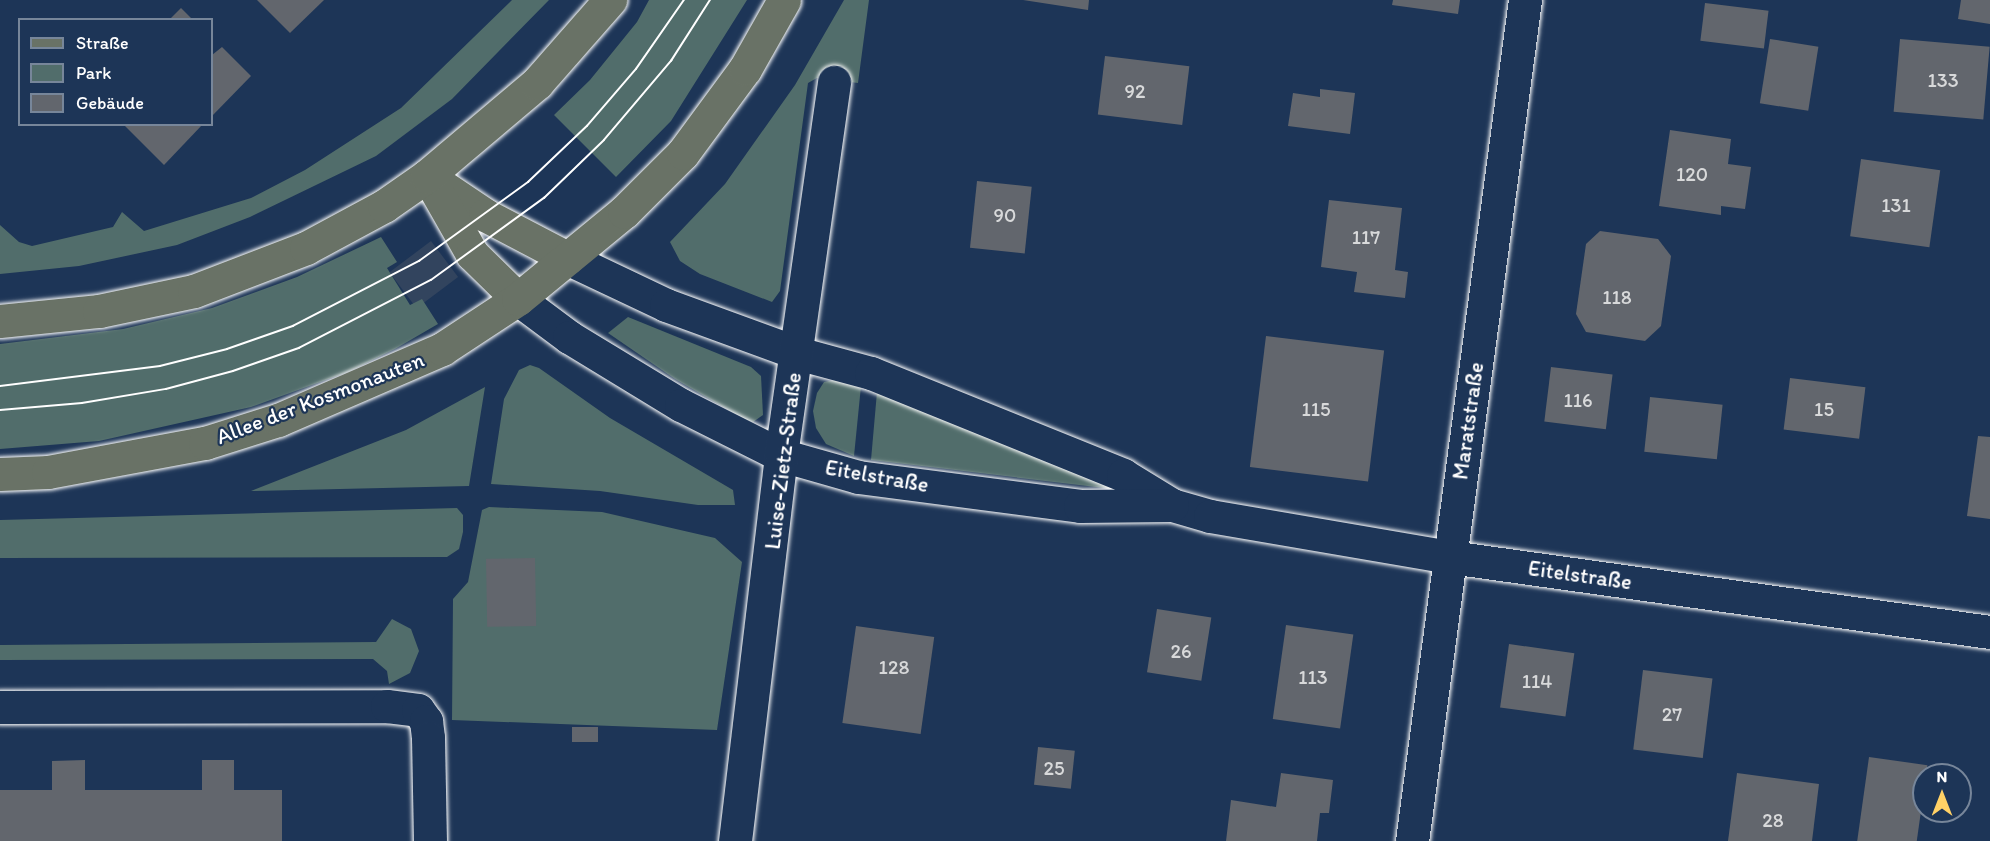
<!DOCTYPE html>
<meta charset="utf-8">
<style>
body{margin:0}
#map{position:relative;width:1990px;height:841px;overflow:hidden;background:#1d3557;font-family:Itim,sans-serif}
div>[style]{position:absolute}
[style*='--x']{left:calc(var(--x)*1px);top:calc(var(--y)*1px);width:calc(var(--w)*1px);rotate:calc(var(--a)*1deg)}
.built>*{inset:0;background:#32445e;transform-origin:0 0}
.green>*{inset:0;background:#516d6b}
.building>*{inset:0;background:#62666d;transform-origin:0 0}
.roads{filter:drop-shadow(0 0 2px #fff) drop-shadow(0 0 2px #fff)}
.minor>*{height:33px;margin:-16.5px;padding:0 16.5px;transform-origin:16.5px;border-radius:16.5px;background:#1d3557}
.major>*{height:33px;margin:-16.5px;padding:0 16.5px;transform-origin:16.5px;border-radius:16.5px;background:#697266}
.tram>*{height:1.5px;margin:-0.75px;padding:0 0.75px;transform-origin:0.75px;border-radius:0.75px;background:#fff}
span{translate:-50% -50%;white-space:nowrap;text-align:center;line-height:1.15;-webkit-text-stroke:4.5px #1d3557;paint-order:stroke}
.number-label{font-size:20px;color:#d8d9da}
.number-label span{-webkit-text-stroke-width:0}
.street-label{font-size:22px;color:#fff}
.legend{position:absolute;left:18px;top:18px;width:195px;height:108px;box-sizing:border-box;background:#1d3557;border:2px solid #77869a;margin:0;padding:8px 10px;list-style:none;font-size:18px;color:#fff}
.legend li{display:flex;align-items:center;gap:12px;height:30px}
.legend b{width:30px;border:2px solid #77869a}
.north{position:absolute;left:1912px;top:763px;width:60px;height:60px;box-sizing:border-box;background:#1d3557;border:2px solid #77869a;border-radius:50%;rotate:0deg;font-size:16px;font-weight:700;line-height:24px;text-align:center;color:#fff}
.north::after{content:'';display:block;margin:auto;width:21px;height:27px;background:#ffd166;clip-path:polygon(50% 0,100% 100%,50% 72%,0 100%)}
</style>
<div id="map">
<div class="built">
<div style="left:431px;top:241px;width:45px;height:52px;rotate:53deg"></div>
</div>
<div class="green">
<div style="clip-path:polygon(512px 0,549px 0,452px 99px,376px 156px,250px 217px,177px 245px,79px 266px,0 274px,0 225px,19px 242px,32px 246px,113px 227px,122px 212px,144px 231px,251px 198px,305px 170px,401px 108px)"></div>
<div style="clip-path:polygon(649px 0,747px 0,671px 121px,616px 177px,554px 115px,590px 80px,637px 22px)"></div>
<div style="clip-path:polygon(844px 0,869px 0,858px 83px,817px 78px,808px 83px,780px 291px,772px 302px,700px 274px,680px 261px,670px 242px,725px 184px,795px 85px)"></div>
<div style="clip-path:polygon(381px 237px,397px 262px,387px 268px,410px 305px,422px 299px,438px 324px,395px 349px,348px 372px,251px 407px,99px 441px,0 449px,0 344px,123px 329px,212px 308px,297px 277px)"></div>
<div style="clip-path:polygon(628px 317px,751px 367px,761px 376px,763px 415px,753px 422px,744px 419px,675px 379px,608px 333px)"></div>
<div style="clip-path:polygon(530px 365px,539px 368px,610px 418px,733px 490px,735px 505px,698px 505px,600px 491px,491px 484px,504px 399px,519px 370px)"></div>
<div style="clip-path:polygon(839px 379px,861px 386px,854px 456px,826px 444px,816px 428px,813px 411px,817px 393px,824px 382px)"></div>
<div style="clip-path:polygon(485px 387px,469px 486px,251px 491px,406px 430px)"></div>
<div style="clip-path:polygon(877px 392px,1113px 489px,871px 460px)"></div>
<div style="clip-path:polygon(489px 507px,602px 512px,715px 538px,742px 562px,717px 730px,452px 720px,453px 599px,468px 582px,482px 510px)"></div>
<div style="clip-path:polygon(457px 508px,463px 515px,463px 532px,459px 549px,447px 557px,0 558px,0 520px)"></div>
<div style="clip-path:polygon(392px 619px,411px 629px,419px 651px,410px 673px,389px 684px,387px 671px,373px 659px,0 660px,0 645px,376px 642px)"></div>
</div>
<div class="building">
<div style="clip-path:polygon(257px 0,324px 0,290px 33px)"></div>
<div style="clip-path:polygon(1023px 0,1089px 0,1088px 10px)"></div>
<div style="clip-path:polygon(1393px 0,1460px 0,1458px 14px,1392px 5px)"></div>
<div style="clip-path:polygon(1961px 0,1990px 0,1990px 24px,1958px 19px)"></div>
<div style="left:1705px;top:3px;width:64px;height:38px;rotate:7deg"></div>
<div style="clip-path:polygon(181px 8px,193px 20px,169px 20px)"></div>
<div style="left:1770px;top:39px;width:49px;height:65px;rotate:9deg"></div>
<div style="left:1900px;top:39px;width:90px;height:73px;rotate:5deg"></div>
<div style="clip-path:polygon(222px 47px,251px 76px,212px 116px,212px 55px)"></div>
<div style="left:1105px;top:56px;width:85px;height:59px;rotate:7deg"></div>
<div style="clip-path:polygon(1320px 89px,1355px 93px,1350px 134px,1288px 126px,1293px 93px,1320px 97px)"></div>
<div style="clip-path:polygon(123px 124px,203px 124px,164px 165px)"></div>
<div style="clip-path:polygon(1670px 130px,1731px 139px,1728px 164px,1751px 167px,1745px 209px,1721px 206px,1721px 215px,1659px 206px)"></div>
<div style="left:1861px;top:159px;width:80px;height:78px;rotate:8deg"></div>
<div style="left:977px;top:181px;width:55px;height:67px;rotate:6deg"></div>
<div style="clip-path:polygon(1329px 200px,1402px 208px,1395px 270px,1408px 272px,1405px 298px,1354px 292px,1357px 272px,1321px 267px)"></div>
<div style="clip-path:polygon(1600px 231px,1658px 239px,1671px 256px,1661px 326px,1645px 341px,1586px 332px,1576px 314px,1586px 244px)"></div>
<div style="left:1266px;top:336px;width:119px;height:132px;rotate:7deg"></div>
<div style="left:1551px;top:367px;width:62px;height:55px;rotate:7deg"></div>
<div style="left:1790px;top:378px;width:76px;height:52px;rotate:7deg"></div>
<div style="left:1650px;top:397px;width:73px;height:55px;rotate:6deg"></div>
<div style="clip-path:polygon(1978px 436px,1990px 437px,1990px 519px,1967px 516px)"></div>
<div style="left:535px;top:558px;width:68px;height:49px;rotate:89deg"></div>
<div style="left:1157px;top:609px;width:55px;height:64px;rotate:9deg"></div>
<div style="left:1286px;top:625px;width:68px;height:95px;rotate:8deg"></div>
<div style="left:856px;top:626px;width:79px;height:98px;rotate:8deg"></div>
<div style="left:1509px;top:644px;width:66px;height:64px;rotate:8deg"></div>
<div style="left:1643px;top:670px;width:70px;height:80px;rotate:7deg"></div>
<div style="left:572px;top:727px;width:26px;height:15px"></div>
<div style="left:1038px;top:747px;width:37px;height:38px;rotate:6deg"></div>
<div style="left:1869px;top:757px;width:59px;height:85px;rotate:8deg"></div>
<div style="clip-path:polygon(85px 760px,85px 790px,202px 790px,202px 760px,234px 760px,234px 790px,282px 790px,282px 841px,0 841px,0 790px,52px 790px,52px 761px)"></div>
<div style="clip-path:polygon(1281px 773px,1333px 780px,1329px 813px,1320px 813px,1317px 841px,1226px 841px,1231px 800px,1276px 807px)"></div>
<div style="clip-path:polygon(1737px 773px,1819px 784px,1812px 841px,1728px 841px)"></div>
</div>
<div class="roads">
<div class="minor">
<div style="--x:567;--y:258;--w:110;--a:25.4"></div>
<div style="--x:666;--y:305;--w:140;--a:20.1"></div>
<div style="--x:797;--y:353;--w:77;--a:15.1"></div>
<div style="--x:871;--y:373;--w:272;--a:22"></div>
<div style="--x:1123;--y:475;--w:57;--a:31.5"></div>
<div style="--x:1172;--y:505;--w:40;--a:16"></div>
<div style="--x:1210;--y:516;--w:243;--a:9.7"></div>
<div style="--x:1450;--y:557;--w:545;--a:7.91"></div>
<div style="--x:518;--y:299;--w:64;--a:36.7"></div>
<div style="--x:569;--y:337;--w:131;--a:31.3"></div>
<div style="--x:681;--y:405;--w:112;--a:26.6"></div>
<div style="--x:781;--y:455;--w:80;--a:15.9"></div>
<div style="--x:858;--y:477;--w:224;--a:7.4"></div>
<div style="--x:1080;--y:506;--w:92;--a:-0.6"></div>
<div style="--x:0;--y:707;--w:387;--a:-0.1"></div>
<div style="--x:387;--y:706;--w:31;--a:7"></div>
<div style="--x:418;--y:710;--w:14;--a:54"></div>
<div style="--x:426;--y:721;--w:17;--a:83"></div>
<div style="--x:428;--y:738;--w:103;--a:88.9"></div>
<div style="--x:735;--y:841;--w:389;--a:-83.2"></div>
<div style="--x:781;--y:455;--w:377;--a:-81.9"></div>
<div style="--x:1412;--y:841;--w:849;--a:-82.35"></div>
</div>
<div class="major">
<div style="--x:427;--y:176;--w:70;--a:33.9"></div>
<div style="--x:485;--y:215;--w:93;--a:27.7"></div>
<div style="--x:430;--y:180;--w:85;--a:60.4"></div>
<div style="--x:472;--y:254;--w:64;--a:44.4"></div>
<div style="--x:0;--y:321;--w:100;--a:-5.8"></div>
<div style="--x:99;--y:311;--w:97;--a:-11.9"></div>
<div style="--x:194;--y:291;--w:120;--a:-21"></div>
<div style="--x:306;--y:248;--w:89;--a:-28.3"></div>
<div style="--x:384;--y:206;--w:52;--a:-34.9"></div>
<div style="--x:427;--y:176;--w:144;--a:-40.2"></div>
<div style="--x:537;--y:83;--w:111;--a:-48.7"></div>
<div style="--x:0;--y:474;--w:48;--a:-2.4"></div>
<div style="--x:48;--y:472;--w:160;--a:-10.5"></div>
<div style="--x:205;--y:443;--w:77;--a:-17.5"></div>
<div style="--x:278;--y:420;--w:179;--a:-23.4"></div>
<div style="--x:442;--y:349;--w:91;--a:-33.3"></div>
<div style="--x:518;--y:299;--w:137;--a:-39.4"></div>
<div style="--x:624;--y:212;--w:83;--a:-45"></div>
<div style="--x:683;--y:153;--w:104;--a:-53.6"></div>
<div style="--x:745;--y:69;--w:79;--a:-60.5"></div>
</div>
</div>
<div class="tram">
<div style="--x:0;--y:386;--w:161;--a:-7.1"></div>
<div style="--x:160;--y:366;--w:69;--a:-14.2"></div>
<div style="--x:227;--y:349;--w:70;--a:-19.2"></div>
<div style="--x:293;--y:326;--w:142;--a:-27.3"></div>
<div style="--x:419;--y:261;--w:135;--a:-35.9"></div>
<div style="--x:528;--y:182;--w:81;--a:-43.5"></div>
<div style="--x:587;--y:126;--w:75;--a:-49.3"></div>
<div style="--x:636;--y:69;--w:84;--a:-55.2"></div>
<div style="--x:0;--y:410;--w:82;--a:-4.9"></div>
<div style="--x:82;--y:403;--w:85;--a:-9.5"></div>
<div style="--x:166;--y:389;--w:69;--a:-15"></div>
<div style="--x:233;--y:371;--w:70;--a:-19.2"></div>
<div style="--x:299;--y:348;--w:148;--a:-27.3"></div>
<div style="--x:431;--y:280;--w:140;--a:-36"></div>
<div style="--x:544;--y:198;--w:83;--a:-44"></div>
<div style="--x:604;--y:140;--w:104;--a:-49.7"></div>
<div style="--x:671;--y:61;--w:72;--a:-57.4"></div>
</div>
<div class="number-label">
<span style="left:1943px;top:80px">133</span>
<span style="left:1135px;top:91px">92</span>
<span style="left:1692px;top:174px">120</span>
<span style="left:1896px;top:205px">131</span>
<span style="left:1005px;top:215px">90</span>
<span style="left:1366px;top:237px">117</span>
<span style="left:1617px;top:297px">118</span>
<span style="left:1578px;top:400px">116</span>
<span style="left:1316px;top:409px">115</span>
<span style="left:1824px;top:409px">15</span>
<span style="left:1181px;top:651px">26</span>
<span style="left:894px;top:667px">128</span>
<span style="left:1313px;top:677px">113</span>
<span style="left:1537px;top:681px">114</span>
<span style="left:1672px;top:714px">27</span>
<span style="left:1054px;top:768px">25</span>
<span style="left:1773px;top:820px">28</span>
</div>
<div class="street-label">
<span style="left:320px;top:398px;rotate:-21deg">Allee der Kosmonauten</span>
<span style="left:1468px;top:421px;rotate:-82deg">Maratstraße</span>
<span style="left:783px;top:461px;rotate:-83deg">Luise-Zietz-Straße</span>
<span style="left:877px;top:476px;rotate:10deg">Eitelstraße</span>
<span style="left:1580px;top:575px;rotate:8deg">Eitelstraße</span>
</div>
<ul class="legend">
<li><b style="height:8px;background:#697266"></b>Straße</li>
<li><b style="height:16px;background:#516d6b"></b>Park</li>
<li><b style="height:16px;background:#62666d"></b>Gebäude</li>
</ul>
<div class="north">N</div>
</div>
